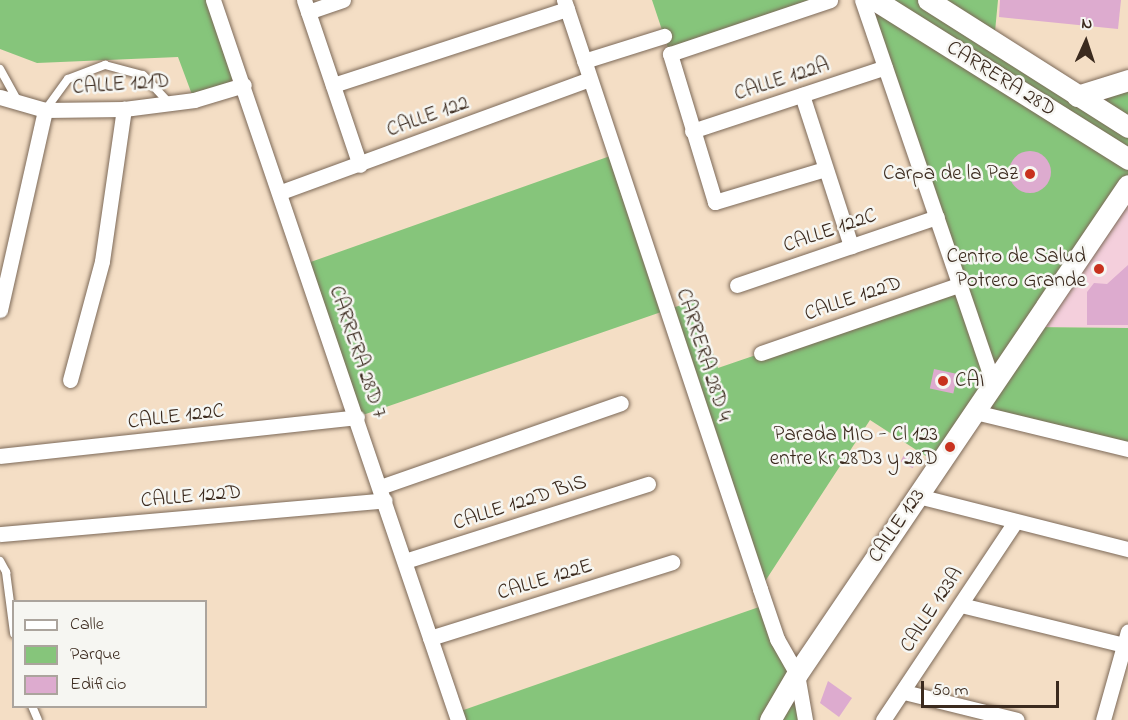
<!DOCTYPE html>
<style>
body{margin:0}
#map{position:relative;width:1128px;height:720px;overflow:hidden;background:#f4dec5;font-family:"Indie Flower",sans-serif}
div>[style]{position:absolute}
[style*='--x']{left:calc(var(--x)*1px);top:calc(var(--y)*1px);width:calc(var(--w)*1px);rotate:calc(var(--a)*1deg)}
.built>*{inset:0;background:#f4cfdc}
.green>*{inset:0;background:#86c57b}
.building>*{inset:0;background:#ddabcf;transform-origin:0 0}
.round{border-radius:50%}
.roads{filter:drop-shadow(0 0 2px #7c6958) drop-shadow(0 0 2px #7c6958)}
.lane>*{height:8px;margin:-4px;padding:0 4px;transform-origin:4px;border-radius:4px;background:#fff}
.street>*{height:15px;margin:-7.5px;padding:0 7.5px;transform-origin:7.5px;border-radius:7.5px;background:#fff}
.secondary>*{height:21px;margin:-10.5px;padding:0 10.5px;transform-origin:10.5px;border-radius:10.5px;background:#fff}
.dots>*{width:16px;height:16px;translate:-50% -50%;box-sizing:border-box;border:3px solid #f6f6f2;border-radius:50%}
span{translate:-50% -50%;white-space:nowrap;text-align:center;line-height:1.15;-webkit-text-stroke:5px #f6f6f2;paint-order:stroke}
.street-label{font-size:21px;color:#3b2a1e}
.poi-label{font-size:21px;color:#3b2a1e}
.right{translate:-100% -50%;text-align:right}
.left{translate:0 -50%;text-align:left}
.legend{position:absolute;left:12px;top:600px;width:195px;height:108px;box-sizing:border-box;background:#f6f6f2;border:2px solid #aba49d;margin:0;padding:8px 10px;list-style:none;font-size:18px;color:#3b2a1e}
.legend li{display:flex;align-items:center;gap:12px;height:30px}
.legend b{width:30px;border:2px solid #aba49d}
.north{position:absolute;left:1056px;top:12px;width:60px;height:60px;-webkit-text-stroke:4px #f6f6f2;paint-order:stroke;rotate:3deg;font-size:16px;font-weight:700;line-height:24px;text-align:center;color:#3b2a1e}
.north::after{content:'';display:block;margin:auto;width:21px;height:27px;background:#3b2a1e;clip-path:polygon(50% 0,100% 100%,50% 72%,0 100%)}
.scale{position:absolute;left:921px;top:681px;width:138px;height:27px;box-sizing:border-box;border:3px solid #3b2a1e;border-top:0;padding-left:8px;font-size:18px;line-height:21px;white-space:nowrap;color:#3b2a1e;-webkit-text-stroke:4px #f6f6f2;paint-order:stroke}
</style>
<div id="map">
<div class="built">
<div style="clip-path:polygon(1128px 204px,1128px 328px,1030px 327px,1111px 211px)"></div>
</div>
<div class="green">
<div style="clip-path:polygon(0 0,213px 0,244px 85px,194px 100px,178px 57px,37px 63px,0 49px)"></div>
<div style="clip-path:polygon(652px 0,830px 0,670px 54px)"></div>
<div style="clip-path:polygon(862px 0,998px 0,994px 42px,1077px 96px,1128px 80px,1128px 204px,1111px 211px,1031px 327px,1128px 328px,1128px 449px,975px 412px,938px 464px,870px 420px,760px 589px,667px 310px,357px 417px,305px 264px,613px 155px,667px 310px,695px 300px,718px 368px,959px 285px)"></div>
<div style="clip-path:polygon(765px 605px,805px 720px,458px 720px,455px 713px)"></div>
</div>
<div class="building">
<div style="clip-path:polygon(1000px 0,1121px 0,1118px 29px,999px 17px)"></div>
<div class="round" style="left:1009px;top:151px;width:42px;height:42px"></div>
<div style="clip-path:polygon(1128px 265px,1128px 325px,1087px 325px,1087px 292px,1094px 283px,1107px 284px)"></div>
<div style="left:934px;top:369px;width:24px;height:20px;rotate:12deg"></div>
<div style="left:907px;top:450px;width:14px;height:13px;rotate:30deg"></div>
<div style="clip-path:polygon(828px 681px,852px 698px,839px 717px,820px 703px)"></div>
</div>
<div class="roads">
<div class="lane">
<div style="--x:0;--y:69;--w:37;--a:61"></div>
<div style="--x:46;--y:109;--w:37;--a:-54"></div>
<div style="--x:68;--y:79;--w:40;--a:-21"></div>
<div style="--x:105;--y:65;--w:39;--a:15"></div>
<div style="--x:143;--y:75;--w:38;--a:47"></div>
<div style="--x:0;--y:561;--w:13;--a:61"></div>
<div style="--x:6;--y:572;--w:62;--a:82.5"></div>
<div style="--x:32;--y:706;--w:15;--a:67"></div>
</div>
<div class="street">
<div style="--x:213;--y:0;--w:761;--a:71.21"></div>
<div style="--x:304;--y:0;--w:174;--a:71.3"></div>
<div style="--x:564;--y:0;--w:621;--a:71.59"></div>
<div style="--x:760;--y:589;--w:53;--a:71.2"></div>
<div style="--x:777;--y:639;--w:40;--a:60.3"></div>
<div style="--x:797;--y:674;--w:47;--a:80.1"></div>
<div style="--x:862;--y:0;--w:405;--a:71.1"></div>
<div style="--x:308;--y:12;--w:37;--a:-19"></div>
<div style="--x:584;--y:61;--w:84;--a:-17.4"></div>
<div style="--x:333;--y:85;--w:246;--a:-18"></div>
<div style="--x:802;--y:95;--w:159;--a:72"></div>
<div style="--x:0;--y:97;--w:47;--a:16.1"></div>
<div style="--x:45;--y:110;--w:79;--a:-0.7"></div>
<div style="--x:124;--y:109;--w:71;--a:-7.3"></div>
<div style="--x:194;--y:100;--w:52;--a:-16.7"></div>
<div style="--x:692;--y:131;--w:203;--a:-18.3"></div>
<div style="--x:825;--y:169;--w:115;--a:163.3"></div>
<div style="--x:715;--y:202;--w:155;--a:-106.9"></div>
<div style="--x:670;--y:54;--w:169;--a:-18.6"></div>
<div style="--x:281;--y:192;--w:328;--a:-20.1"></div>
<div style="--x:737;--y:285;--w:211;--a:-18.8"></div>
<div style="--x:0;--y:310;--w:205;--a:-77.3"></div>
<div style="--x:761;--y:353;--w:209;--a:-19"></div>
<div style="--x:70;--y:380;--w:123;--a:-74.9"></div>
<div style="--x:102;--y:261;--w:154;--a:-81.8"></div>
<div style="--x:975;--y:412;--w:157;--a:13.6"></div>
<div style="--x:0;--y:456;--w:359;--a:-6.2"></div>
<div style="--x:380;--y:487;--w:255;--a:-19.2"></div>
<div style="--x:918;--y:496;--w:217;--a:14.2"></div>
<div style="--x:0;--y:534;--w:386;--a:-5"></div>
<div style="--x:405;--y:561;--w:255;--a:-17.6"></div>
<div style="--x:961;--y:605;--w:168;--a:13.8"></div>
<div style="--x:430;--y:638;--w:254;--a:-17.4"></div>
<div style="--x:904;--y:692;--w:116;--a:13.9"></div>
<div style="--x:883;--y:720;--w:238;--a:-56.3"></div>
<div style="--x:1103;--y:720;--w:92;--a:-74.3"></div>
</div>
<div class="secondary">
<div style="--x:875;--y:0;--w:299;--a:32.1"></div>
<div style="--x:928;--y:0;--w:237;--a:32.4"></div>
<div style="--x:1077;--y:96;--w:53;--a:-17.4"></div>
<div style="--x:770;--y:720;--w:53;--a:-59.6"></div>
<div style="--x:797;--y:674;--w:590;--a:-55.91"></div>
</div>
</div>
<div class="dots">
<div style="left:1030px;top:174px;background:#c8321e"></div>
<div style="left:1099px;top:269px;background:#c8321e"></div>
<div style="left:943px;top:381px;background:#c8321e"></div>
<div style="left:950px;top:447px;background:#c8321e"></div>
</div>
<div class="street-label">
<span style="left:1001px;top:79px;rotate:32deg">CARRERA 28D</span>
<span style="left:782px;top:80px;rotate:-18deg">CALLE 122A</span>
<span style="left:121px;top:85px;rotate:-4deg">CALLE 121D</span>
<span style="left:428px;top:117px;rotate:-20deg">CALLE 122</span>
<span style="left:830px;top:231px;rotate:-19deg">CALLE 122C</span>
<span style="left:853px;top:299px;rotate:-19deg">CALLE 122D</span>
<span style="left:357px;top:352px;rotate:71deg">CARRERA 28D 7</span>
<span style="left:703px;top:355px;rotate:72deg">CARRERA 28D 4</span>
<span style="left:176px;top:417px;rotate:-7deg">CALLE 122C</span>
<span style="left:191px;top:497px;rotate:-5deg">CALLE 122D</span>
<span style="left:520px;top:503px;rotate:-18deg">CALLE 122D BIS</span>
<span style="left:897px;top:526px;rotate:-56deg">CALLE 123</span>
<span style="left:545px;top:580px;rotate:-17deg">CALLE 122E</span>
<span style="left:932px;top:610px;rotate:-57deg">CALLE 123A</span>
</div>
<div class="poi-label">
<span class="right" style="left:1018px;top:174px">Carpa de la Paz</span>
<span class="right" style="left:1086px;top:269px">Centro de Salud<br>Potrero Grande</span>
<span class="left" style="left:955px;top:381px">CAI</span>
<span class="right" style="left:938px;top:447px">Parada MIO - Cl 123<br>entre Kr 28D3 y 28D</span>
</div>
<ul class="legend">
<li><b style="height:8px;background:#fff"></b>Calle</li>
<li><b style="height:16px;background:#86c57b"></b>Parque</li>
<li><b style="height:16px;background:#ddabcf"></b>Edificio</li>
</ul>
<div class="north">N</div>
<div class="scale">50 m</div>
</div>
